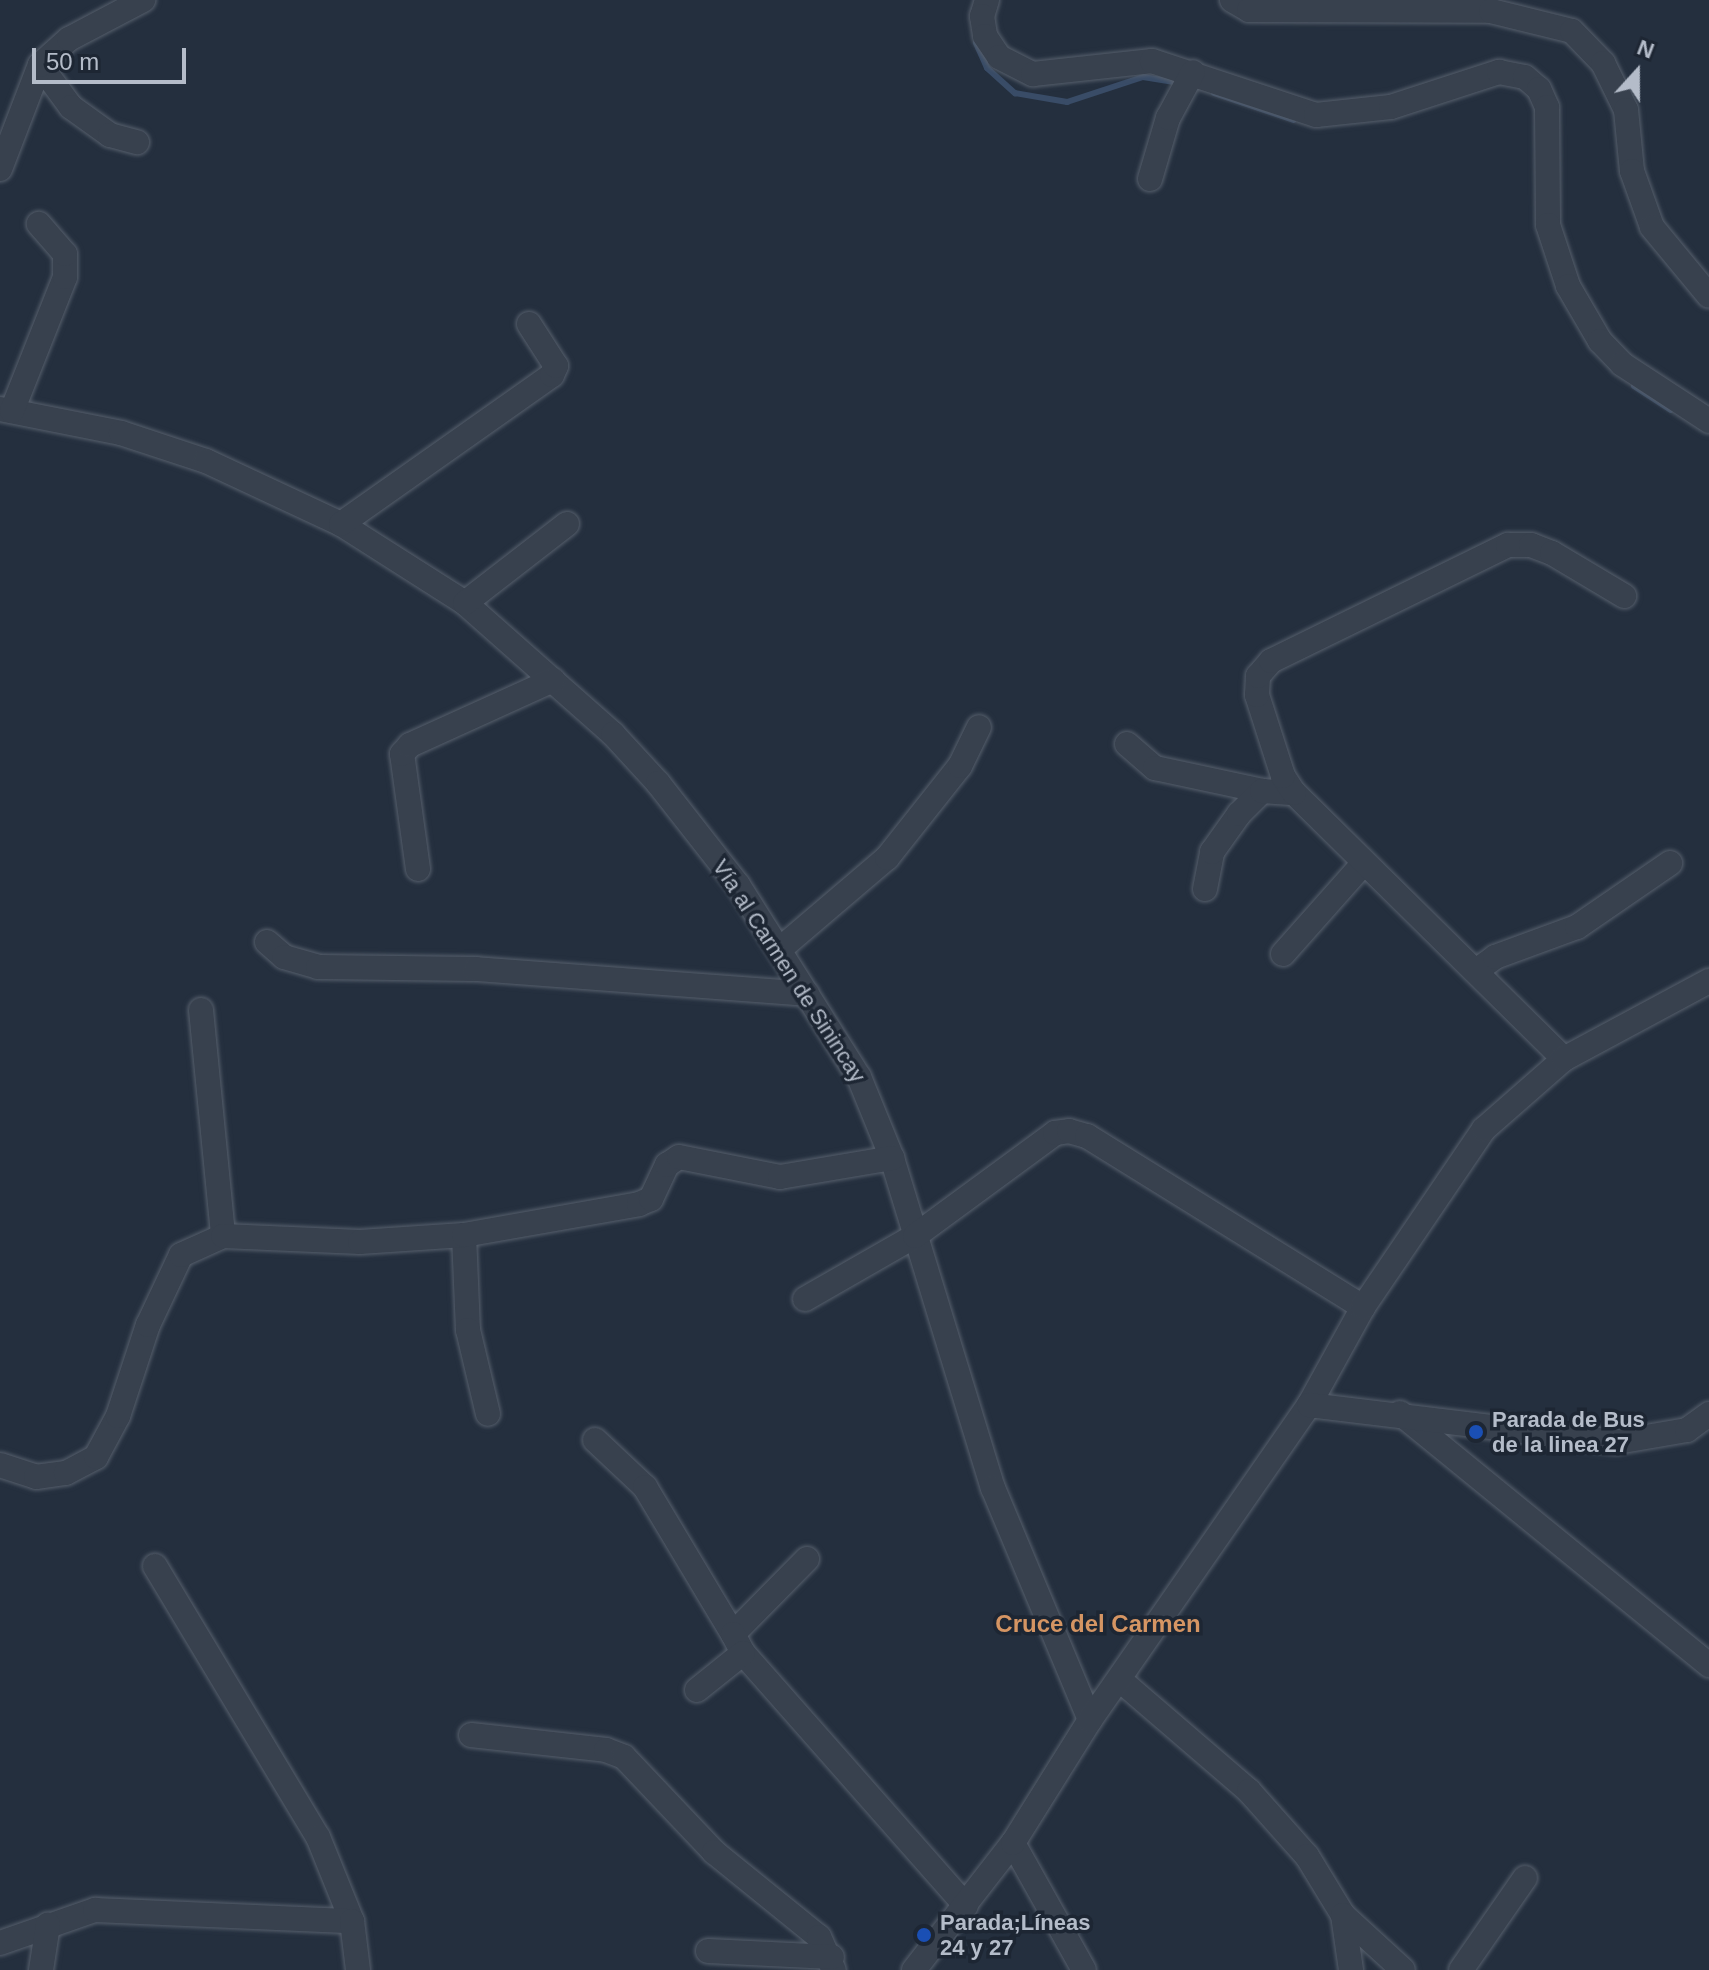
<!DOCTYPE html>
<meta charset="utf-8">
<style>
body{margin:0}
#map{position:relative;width:1709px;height:1970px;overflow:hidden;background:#242f3e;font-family:Helvetica,sans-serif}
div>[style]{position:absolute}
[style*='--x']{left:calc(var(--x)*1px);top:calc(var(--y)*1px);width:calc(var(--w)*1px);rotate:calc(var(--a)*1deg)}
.stream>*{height:6px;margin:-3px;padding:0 3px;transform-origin:3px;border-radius:3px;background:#394c67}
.roads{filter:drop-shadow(0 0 2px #565f6c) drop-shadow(0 0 2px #565f6c)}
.minor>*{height:24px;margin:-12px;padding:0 12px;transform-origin:12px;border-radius:12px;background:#38414e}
.dots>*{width:22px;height:22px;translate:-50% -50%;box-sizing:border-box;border:4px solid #1d2633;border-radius:50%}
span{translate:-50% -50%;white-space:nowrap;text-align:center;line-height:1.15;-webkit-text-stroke:7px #1d2633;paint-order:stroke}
.street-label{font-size:22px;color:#b4bcc9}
.poi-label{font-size:22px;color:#b4bcc9;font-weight:700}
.left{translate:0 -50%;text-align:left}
.neighbourhood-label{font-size:24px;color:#d59563;font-weight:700}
.north{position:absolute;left:1597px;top:32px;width:80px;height:80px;-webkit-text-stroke:6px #1d2633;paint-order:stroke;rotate:21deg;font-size:22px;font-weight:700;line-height:32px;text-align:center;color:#b4bcc9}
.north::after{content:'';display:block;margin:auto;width:28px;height:36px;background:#b4bcc9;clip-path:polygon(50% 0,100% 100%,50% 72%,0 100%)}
.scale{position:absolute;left:32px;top:48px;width:154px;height:36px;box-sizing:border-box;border:4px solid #b4bcc9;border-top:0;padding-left:10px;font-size:24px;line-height:28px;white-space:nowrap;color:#b4bcc9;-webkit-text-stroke:6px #1d2633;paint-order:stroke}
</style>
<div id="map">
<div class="stream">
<div style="--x:976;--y:43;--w:27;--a:66"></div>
<div style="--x:987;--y:68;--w:38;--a:42"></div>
<div style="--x:1015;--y:93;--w:53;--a:9.8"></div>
<div style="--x:1067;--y:102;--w:80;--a:-18.2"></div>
<div style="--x:1143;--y:77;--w:38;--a:9"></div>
<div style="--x:1214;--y:93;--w:84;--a:18.6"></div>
<div style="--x:1634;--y:386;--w:44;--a:33"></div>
</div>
<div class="roads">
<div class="minor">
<div style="--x:987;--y:0;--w:17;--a:107"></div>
<div style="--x:982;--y:16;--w:20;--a:81"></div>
<div style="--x:985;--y:36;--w:25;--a:56"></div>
<div style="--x:999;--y:57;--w:38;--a:27"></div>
<div style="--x:1033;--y:74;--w:120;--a:-6.2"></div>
<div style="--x:1152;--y:61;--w:173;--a:18.2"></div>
<div style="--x:1316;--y:115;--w:75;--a:-6.1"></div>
<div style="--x:1391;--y:107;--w:114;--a:-18"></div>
<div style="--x:1499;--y:72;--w:26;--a:11"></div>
<div style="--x:1525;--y:77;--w:18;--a:41"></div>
<div style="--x:1539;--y:89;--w:20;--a:66"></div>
<div style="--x:1547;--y:107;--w:118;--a:89.5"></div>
<div style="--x:1548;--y:225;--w:64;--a:71.8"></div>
<div style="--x:1568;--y:286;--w:64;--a:59.8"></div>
<div style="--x:1600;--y:341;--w:32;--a:46"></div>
<div style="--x:1622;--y:364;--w:104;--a:33.2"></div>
<div style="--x:1232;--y:0;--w:20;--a:30"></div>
<div style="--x:1249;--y:10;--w:242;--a:0.2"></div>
<div style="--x:1491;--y:11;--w:83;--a:13.9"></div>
<div style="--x:1572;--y:31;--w:45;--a:45.9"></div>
<div style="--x:1603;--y:63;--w:52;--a:63.9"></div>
<div style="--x:1626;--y:110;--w:61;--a:84.4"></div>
<div style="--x:1632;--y:171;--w:59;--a:70.3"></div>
<div style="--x:1652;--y:227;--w:89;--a:50.4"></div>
<div style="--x:40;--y:65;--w:52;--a:53.6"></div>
<div style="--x:71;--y:107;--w:48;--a:35.7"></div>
<div style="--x:110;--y:135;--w:28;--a:15"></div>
<div style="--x:0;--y:169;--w:111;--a:-69"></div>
<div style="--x:40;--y:65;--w:39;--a:-42"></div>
<div style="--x:69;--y:39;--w:84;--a:-27.8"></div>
<div style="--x:1150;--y:179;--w:64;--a:-73.6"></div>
<div style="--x:1168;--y:118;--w:52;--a:-61.5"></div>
<div style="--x:0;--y:409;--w:123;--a:11.2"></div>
<div style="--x:121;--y:433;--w:89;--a:18.2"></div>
<div style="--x:206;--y:461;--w:149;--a:25"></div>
<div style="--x:341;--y:524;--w:147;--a:32.5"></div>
<div style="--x:465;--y:603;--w:198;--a:41.5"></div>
<div style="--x:613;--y:734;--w:67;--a:47.4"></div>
<div style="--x:658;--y:783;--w:130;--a:51.9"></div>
<div style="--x:738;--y:885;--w:227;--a:57.8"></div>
<div style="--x:859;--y:1077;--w:87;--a:67.8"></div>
<div style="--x:892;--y:1158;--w:345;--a:73"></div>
<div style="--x:993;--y:1488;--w:251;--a:67.3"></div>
<div style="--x:12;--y:411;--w:144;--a:-68.4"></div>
<div style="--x:65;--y:277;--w:23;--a:-90"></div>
<div style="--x:65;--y:254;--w:40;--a:-131"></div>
<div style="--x:341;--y:524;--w:258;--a:-35.2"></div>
<div style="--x:552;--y:375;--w:10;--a:-66"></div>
<div style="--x:556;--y:366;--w:50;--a:-122.7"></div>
<div style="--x:465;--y:603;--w:129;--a:-37.8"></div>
<div style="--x:1127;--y:744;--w:37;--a:41"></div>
<div style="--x:1155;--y:768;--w:109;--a:12.1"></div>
<div style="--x:418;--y:869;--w:116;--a:-97.9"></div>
<div style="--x:402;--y:754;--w:12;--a:-48"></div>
<div style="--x:410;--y:745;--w:157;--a:-24.4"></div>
<div style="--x:1205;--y:889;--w:38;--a:-79"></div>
<div style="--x:1212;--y:852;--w:47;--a:-54.6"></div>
<div style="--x:1239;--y:814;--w:33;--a:-45"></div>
<div style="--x:1262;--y:791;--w:32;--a:4"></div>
<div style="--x:267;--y:942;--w:23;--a:41"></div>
<div style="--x:284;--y:957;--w:35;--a:16"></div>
<div style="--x:318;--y:967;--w:158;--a:0.7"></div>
<div style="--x:476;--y:969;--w:332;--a:4.3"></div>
<div style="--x:780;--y:949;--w:140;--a:-40.4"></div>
<div style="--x:887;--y:858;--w:117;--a:-51.6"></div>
<div style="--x:960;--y:766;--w:43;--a:-64"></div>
<div style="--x:1283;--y:954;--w:120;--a:-48.4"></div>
<div style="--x:1476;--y:971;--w:24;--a:-36"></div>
<div style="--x:1495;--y:957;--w:87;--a:-20.1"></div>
<div style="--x:1577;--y:927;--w:113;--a:-34.5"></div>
<div style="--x:201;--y:1010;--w:227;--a:84.4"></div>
<div style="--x:1564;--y:1059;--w:379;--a:-135.4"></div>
<div style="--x:1294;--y:793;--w:20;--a:-123"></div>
<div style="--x:1283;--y:776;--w:85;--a:-107.8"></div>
<div style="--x:1257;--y:695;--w:19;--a:-87"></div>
<div style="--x:1258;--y:676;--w:20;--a:-49"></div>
<div style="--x:1271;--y:661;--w:264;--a:-26.1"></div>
<div style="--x:1508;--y:545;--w:23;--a:0"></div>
<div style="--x:1531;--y:545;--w:22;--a:21"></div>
<div style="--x:1552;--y:553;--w:84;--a:30.8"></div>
<div style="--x:464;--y:1235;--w:95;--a:87.6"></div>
<div style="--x:468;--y:1330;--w:86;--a:76.6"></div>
<div style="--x:805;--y:1299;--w:127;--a:-29.8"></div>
<div style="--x:915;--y:1236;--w:174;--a:-36.3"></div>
<div style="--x:1055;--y:1133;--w:14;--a:-8"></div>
<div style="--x:1069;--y:1131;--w:19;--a:16"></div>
<div style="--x:1087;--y:1136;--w:325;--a:31.8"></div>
<div style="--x:1309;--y:1405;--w:112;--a:-61.1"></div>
<div style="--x:1363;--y:1307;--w:215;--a:-55.8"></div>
<div style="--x:1484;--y:1129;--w:106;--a:-41.2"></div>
<div style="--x:1564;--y:1059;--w:165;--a:-28.3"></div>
<div style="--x:1400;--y:1413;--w:399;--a:39.2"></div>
<div style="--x:595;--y:1440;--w:69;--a:43.2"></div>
<div style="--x:645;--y:1487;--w:171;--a:59.1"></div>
<div style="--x:0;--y:1465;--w:38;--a:18"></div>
<div style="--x:36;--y:1477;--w:30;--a:-8"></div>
<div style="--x:66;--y:1473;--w:34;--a:-28"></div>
<div style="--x:96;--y:1457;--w:47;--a:-61.8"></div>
<div style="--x:118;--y:1416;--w:96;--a:-71.8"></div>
<div style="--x:148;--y:1325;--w:77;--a:-64.8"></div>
<div style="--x:181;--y:1255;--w:46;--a:-24.3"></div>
<div style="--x:223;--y:1236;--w:137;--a:2.5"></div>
<div style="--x:360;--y:1242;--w:104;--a:-3.9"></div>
<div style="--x:464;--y:1235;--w:178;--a:-10"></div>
<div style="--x:639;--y:1204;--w:13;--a:-23"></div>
<div style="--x:651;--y:1199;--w:38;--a:-65"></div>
<div style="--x:667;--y:1165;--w:14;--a:-34"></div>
<div style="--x:679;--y:1157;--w:103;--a:11.2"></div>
<div style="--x:780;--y:1177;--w:114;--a:-9.6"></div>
<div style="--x:807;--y:1559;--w:105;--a:134.6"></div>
<div style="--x:733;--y:1634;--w:21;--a:62"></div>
<div style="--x:743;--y:1653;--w:337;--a:48.6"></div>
<div style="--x:155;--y:1566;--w:316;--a:59"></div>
<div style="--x:318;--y:1837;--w:91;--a:68"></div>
<div style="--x:1120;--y:1680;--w:170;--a:40.7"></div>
<div style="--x:1249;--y:1791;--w:87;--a:48.3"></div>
<div style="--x:1307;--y:1856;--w:69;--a:58.6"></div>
<div style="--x:1343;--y:1915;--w:56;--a:81.7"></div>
<div style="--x:697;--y:1690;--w:59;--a:-38.8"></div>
<div style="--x:471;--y:1735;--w:136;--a:6.3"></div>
<div style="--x:606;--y:1750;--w:19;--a:21"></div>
<div style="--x:624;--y:1757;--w:131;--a:46.5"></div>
<div style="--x:714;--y:1852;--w:135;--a:39"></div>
<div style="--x:819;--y:1937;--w:36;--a:66"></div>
<div style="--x:1013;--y:1843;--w:145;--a:60.8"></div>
<div style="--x:1343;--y:1915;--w:81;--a:42.5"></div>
<div style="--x:0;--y:1943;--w:101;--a:-19.2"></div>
<div style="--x:95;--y:1910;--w:257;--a:2.5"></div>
<div style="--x:352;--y:1921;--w:49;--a:83"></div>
<div style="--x:708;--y:1951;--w:124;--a:2.8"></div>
<div style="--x:41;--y:1970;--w:46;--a:-81.2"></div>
<div style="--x:914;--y:1970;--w:161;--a:-52.1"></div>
<div style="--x:1013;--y:1843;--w:145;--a:-58"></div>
<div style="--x:1090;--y:1720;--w:384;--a:-55.2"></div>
<div style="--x:1309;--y:1405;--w:310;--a:6.9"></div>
<div style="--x:1617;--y:1442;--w:71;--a:-9.7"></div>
<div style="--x:1687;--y:1430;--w:27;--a:-36"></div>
<div style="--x:1461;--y:1970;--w:112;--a:-55.2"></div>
</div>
</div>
<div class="dots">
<div style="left:1476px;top:1432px;background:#1a4fb4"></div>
<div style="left:924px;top:1935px;background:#1a4fb4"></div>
</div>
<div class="street-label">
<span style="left:789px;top:971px;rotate:57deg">Vía al Carmen de Sinincay</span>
</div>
<div class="poi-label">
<span class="left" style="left:1492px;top:1432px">Parada de Bus<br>de la linea 27</span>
<span class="left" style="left:940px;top:1935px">Parada;Líneas<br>24 y 27</span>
</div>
<div class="neighbourhood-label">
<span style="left:1098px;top:1624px">Cruce del Carmen</span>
</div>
<div class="north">N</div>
<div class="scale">50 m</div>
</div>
